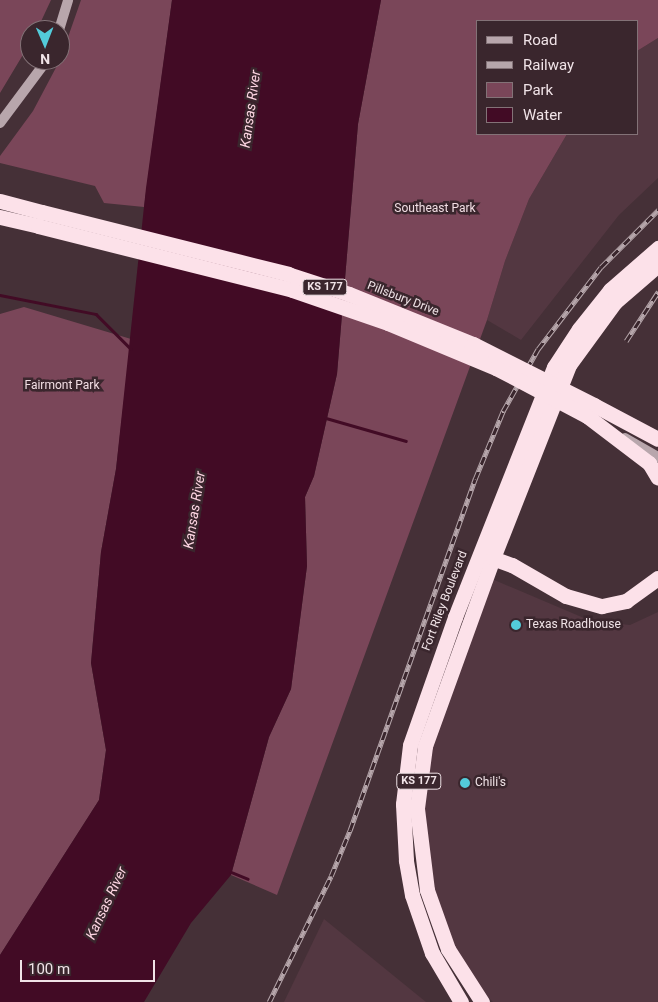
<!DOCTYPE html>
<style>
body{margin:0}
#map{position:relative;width:658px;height:1002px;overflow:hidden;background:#453037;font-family:Roboto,sans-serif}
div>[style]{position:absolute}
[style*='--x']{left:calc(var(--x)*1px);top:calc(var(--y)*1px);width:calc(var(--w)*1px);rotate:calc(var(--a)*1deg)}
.built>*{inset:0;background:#533741}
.green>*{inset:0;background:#7a4659}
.water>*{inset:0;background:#420b25}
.stream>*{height:2.5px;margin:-1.25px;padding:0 1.25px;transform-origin:1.25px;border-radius:1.25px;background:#420b25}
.secondary>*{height:10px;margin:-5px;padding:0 5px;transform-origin:5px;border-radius:5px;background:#b8a6ac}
.highway>*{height:15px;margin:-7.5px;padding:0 7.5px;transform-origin:7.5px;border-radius:7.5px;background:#fce1e9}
.rail>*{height:4.5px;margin-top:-2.25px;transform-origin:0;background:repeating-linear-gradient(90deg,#3a262d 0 8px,#b6a6ab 0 16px);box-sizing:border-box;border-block:1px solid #b6a6ab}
.highway-bridge>*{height:15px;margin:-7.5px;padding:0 7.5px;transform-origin:7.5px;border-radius:7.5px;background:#fce1e9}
.dots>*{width:14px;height:14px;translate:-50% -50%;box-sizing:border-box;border:2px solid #3a262d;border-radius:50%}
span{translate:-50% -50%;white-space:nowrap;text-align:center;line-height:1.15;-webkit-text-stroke:5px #3a262d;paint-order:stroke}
.shield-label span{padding:1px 4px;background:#3a262d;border:1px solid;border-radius:4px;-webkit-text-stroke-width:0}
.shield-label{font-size:11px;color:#f0e3e7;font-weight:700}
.park-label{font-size:12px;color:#f2dee4}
.street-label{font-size:12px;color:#f0e3e7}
.poi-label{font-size:12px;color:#f0e3e7}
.left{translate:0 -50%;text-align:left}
.water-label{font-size:14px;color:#fdd5e2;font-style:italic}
.legend{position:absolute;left:476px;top:20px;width:162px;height:115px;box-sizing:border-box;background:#3a262d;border:1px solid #837277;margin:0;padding:6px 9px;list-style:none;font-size:15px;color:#f0e3e7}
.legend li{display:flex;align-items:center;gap:10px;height:25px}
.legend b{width:25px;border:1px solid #837277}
.north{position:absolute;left:20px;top:20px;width:50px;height:50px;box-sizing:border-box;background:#3a262d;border:1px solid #837277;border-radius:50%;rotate:179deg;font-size:14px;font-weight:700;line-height:20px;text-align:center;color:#f0e3e7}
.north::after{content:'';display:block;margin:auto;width:18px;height:22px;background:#53cbda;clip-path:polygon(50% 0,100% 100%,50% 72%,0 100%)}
.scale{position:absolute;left:20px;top:960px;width:135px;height:22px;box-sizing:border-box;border:2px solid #f0e3e7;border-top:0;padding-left:6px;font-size:15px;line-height:18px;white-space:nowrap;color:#f0e3e7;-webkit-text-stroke:4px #3a262d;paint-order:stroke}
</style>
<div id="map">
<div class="built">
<div style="clip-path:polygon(658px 38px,658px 178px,619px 215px,521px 340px,487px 320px,505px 261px,529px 199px,567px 134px,637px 134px,637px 51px)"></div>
<div style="clip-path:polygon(492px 579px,591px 621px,630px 625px,658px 612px,658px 1002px,493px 1002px,482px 991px,455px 946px,433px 890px,424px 805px,427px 774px,435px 737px)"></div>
<div style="clip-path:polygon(324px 919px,426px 1002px,284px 1002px)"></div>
</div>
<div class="green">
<div style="clip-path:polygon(0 0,51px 0,37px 30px,30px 30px,30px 43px,0 93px)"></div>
<div style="clip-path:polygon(81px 0,172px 0,144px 207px,104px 203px,95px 186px,0 163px,0 156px,33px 111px,60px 60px)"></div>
<div style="clip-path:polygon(381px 0,658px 0,658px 38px,637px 51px,637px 21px,477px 21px,477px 134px,567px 134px,529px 199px,505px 261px,487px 320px,277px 895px,231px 875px,269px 737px,291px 689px,307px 566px,305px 497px,314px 476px,337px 374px,358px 124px)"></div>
<div style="clip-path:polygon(24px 307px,131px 339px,116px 469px,101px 552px,91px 663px,106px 750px,99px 800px,0 955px,0 314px)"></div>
</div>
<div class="water">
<div style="clip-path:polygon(172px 0,381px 0,358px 124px,337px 374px,314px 476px,305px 497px,307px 566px,291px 689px,269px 737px,231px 875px,191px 923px,144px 1002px,0 1002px,0 955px,99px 800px,106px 750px,91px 663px,101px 552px,116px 469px,146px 188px)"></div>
</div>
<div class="stream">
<div style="--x:0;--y:295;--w:98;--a:11.2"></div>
<div style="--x:96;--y:314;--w:49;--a:45"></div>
<div style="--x:326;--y:418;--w:83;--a:16"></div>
<div style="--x:231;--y:872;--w:18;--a:22"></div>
</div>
<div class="secondary">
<div style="--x:59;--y:30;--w:31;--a:-73"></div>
<div style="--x:0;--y:123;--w:79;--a:-53.3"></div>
<div style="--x:625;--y:438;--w:38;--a:30"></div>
</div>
<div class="highway">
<div style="--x:0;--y:201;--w:43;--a:14.7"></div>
<div style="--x:0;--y:217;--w:39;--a:13"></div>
<div style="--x:594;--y:405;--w:72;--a:28"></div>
<div style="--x:587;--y:416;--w:78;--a:37.2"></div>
<div style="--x:649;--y:463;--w:17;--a:59"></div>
<div style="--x:484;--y:555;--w:30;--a:20"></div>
<div style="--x:512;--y:565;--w:62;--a:29.9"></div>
<div style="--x:566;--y:596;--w:37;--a:16"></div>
<div style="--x:602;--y:606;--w:25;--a:-12"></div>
<div style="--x:626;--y:601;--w:39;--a:-36"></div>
<div style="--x:461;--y:1002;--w:57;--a:-120.6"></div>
<div style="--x:432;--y:953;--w:61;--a:-109"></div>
<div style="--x:412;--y:895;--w:36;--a:-100"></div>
<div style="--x:406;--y:860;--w:56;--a:-93.1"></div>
<div style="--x:403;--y:804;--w:59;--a:-83.2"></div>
<div style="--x:410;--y:745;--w:136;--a:-70.6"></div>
<div style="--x:455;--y:617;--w:269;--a:-68.4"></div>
<div style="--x:554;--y:367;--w:45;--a:-56.7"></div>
<div style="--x:579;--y:329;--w:50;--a:-51.5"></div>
<div style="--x:610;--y:290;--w:64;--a:-41.2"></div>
<div style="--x:482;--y:1002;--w:63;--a:-122.7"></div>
<div style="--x:448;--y:949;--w:63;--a:-109.6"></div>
<div style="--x:427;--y:890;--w:83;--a:-97"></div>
<div style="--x:417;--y:808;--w:63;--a:-82.6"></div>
<div style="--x:425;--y:746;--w:200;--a:-70.1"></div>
<div style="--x:493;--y:558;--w:207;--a:-68.5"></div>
<div style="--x:569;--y:365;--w:78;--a:-53.9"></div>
<div style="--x:615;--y:302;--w:57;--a:-40.7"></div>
</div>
<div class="rail">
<div style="--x:626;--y:341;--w:59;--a:-56.9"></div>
<div style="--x:269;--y:1002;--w:140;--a:-63.8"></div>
<div style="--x:331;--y:876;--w:50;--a:-67.6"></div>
<div style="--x:350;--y:830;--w:373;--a:-70.4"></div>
<div style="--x:475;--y:479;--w:74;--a:-67.6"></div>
<div style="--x:503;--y:411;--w:71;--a:-60.6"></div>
<div style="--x:538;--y:349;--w:103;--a:-52.5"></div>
<div style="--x:601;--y:267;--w:81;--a:-45"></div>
</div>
<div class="highway-bridge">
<div style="--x:42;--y:212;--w:254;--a:14.1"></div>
<div style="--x:288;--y:274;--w:64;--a:18.2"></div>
<div style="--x:349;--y:294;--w:134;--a:22"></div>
<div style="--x:473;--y:344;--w:136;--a:26.8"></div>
<div style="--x:38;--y:226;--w:262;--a:14.1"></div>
<div style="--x:292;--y:290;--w:102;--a:19"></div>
<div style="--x:388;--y:323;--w:117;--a:22.6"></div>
<div style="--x:496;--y:368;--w:103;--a:27.8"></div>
</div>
<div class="dots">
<div style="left:516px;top:625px;background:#53cbda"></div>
<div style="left:465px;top:783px;background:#53cbda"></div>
</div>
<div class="shield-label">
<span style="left:325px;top:287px">KS 177</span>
<span style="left:419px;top:781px">KS 177</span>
</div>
<div class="park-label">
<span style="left:435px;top:209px">Southeast Park</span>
<span style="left:62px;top:386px">Fairmont Park</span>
</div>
<div class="street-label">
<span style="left:403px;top:299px;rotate:21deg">Pillsbury Drive</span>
<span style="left:445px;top:601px;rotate:-69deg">Fort Riley Boulevard</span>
</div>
<div class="poi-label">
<span class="left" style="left:526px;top:625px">Texas Roadhouse</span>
<span class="left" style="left:475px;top:783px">Chili's</span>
</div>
<div class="water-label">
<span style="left:250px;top:109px;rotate:-82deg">Kansas River</span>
<span style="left:194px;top:510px;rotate:-81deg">Kansas River</span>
<span style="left:106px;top:903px;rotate:-65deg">Kansas River</span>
</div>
<ul class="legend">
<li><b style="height:6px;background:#b8a6ac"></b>Road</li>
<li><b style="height:6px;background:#b6a6ab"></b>Railway</li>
<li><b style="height:14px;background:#7a4659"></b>Park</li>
<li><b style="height:14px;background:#420b25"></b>Water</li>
</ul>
<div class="north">N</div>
<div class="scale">100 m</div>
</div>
